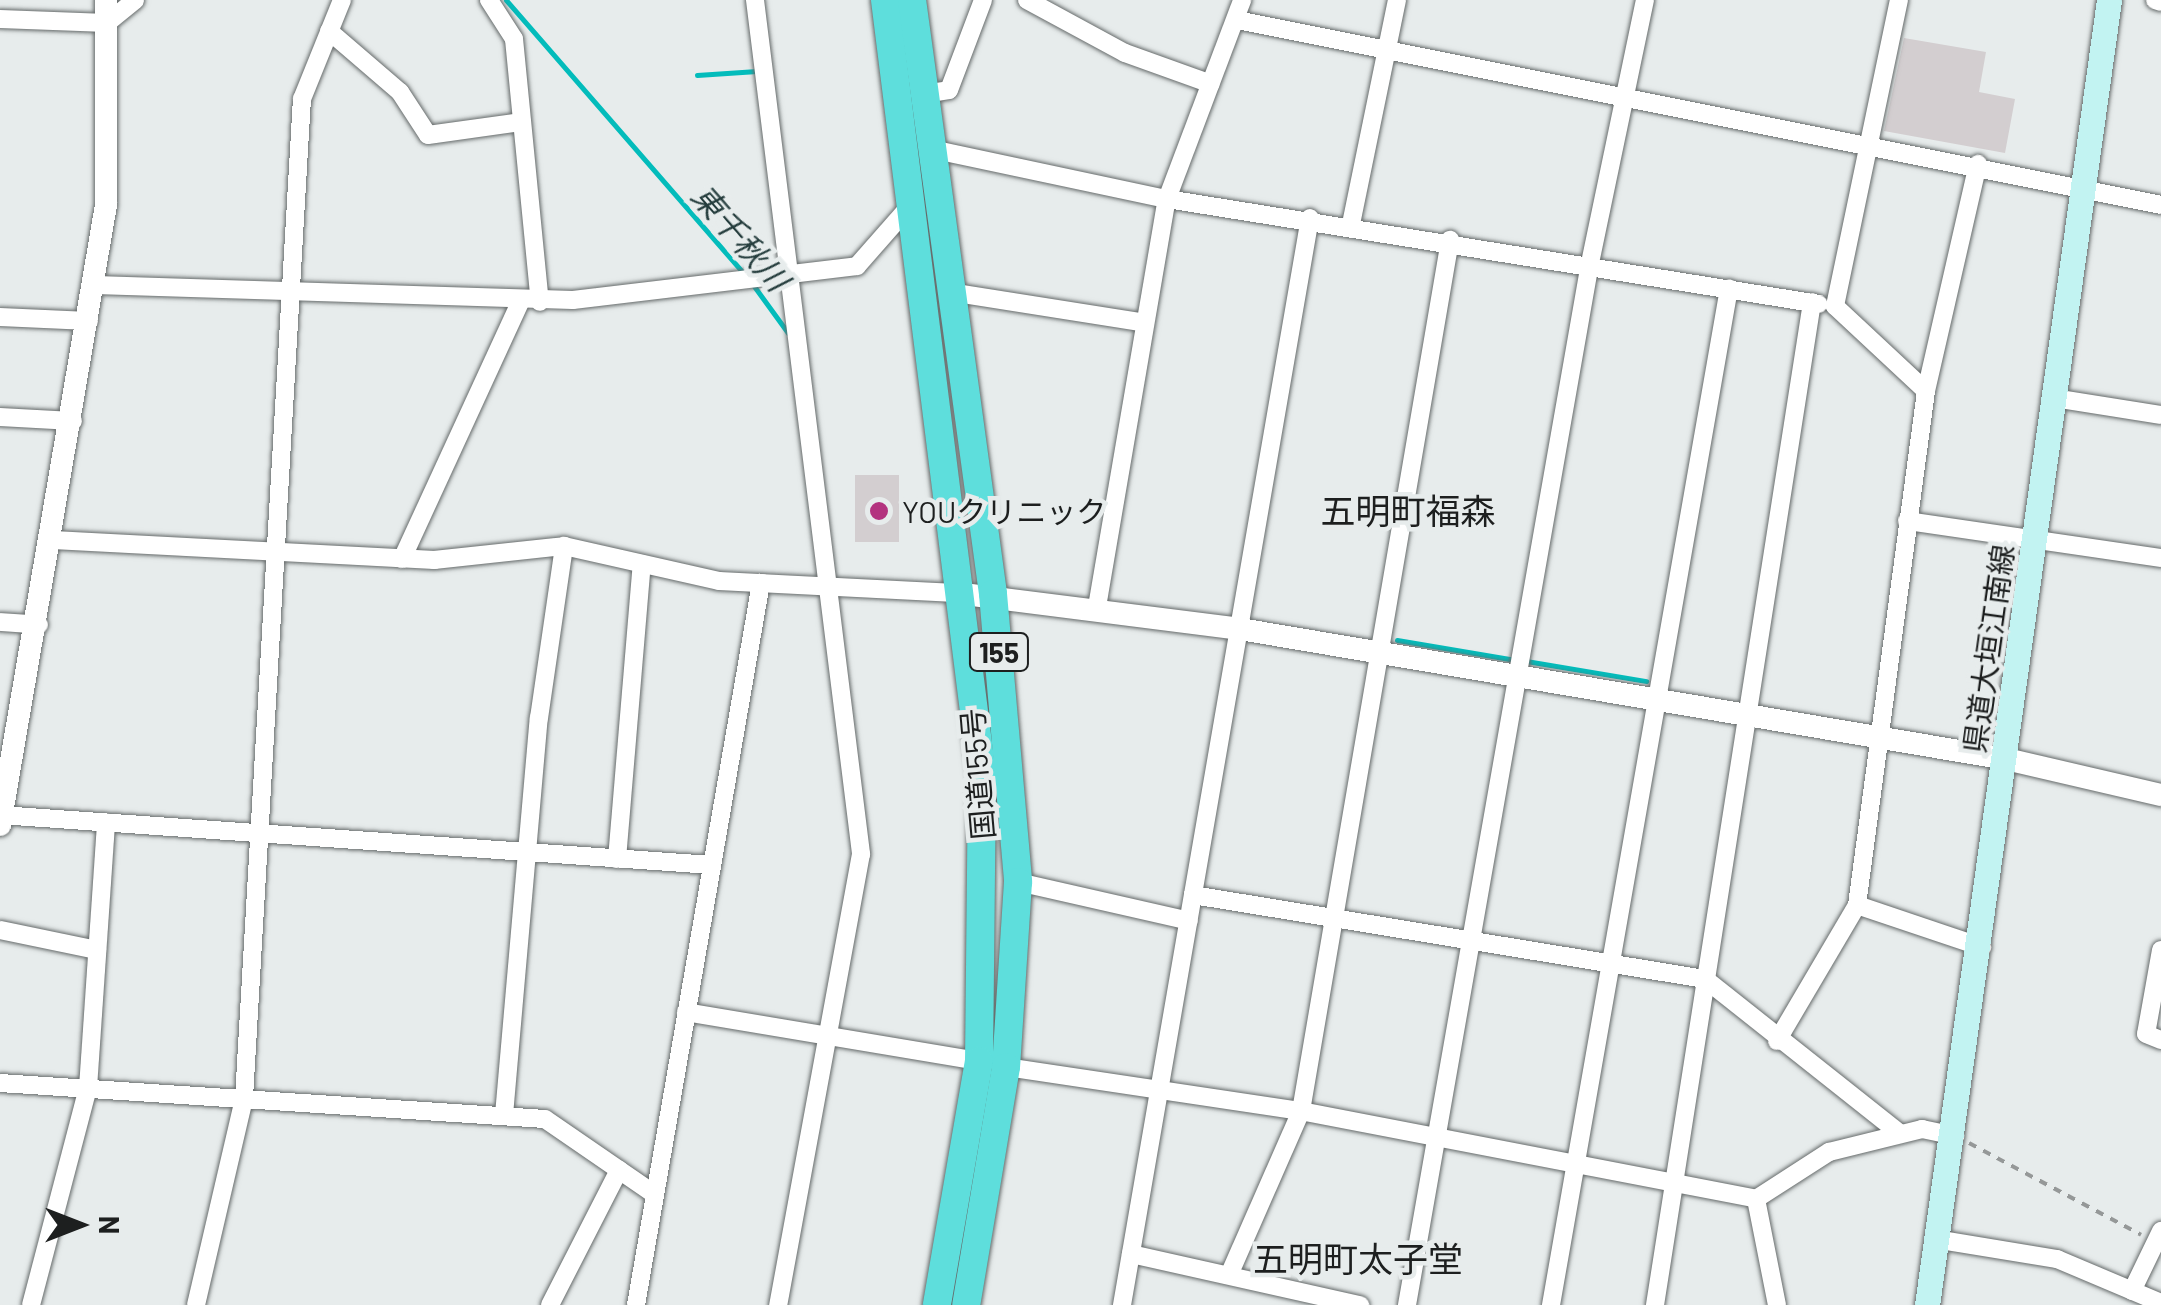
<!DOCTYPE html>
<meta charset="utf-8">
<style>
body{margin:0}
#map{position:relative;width:2161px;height:1305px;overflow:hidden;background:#e7ecec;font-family:Barlow,"Noto Sans JP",sans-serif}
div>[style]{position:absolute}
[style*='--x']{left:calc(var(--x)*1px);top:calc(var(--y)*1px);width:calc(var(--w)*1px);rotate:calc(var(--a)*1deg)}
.stream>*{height:5px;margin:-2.5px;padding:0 2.5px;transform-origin:2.5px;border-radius:2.5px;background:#03bcbb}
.building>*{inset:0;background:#d3ced0;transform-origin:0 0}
.path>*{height:4px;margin-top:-2px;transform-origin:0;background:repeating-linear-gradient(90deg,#959898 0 8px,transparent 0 16px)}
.roads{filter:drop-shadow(0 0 2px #656a6a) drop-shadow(0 0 2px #656a6a)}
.minor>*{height:18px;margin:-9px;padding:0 9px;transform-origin:9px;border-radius:9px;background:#fff}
.tertiary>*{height:22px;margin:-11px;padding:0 11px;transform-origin:11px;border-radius:11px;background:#fff}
.secondary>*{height:25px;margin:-12.5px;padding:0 12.5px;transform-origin:12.5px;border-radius:12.5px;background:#c2f3f2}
.trunk>*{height:28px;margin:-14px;padding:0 14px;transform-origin:14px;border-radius:14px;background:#5ededc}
.dots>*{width:28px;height:28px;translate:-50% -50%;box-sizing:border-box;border:5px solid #e7ecec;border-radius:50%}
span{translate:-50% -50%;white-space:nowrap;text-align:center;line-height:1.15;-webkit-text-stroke:9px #e7ecec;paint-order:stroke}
.shield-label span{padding:2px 8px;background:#e7ecec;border:2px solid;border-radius:8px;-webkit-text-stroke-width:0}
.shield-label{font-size:28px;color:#1d1f1f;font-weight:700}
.poi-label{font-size:30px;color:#1d1f1f}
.left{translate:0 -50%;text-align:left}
.street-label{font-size:30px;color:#1d1f1f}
.water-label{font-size:32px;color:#253d3d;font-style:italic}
.quarter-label{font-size:35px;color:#1d1f1f}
.north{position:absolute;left:30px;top:1175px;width:100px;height:100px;-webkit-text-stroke:8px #e7ecec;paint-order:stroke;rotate:90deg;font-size:28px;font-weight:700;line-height:40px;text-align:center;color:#1d1f1f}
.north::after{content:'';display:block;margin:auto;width:35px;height:45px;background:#1d1f1f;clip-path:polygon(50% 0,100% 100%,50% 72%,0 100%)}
</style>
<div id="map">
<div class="stream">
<div style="--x:506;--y:0;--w:363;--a:49"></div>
<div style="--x:697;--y:75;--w:60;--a:-3.8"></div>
<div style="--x:751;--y:282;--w:63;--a:54"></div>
<div style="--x:1397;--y:640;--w:120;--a:9.6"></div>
<div style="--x:1526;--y:661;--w:122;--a:9.5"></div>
</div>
<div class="building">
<div style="clip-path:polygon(1904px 38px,1986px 52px,1979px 92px,2015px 99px,2005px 153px,1884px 131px)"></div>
<div style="left:855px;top:475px;width:44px;height:67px"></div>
</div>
<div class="path">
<div style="--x:1969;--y:1143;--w:195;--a:28.1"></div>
</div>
<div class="roads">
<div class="minor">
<div style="--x:489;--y:0;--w:46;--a:57.3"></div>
<div style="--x:514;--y:39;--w:264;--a:84.4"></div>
<div style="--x:755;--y:0;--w:861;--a:82.92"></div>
<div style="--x:861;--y:854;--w:459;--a:100.4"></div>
<div style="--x:1027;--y:0;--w:111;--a:28.4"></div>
<div style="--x:1125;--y:53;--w:91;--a:19.8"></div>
<div style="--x:2155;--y:0;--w:6;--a:18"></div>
<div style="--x:0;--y:19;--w:107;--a:2.1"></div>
<div style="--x:107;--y:23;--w:36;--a:-39"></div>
<div style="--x:1237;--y:20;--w:942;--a:11.32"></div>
<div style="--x:329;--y:31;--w:94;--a:40.7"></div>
<div style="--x:400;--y:92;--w:51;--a:56.9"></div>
<div style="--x:428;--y:135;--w:95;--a:-7.9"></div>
<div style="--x:924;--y:94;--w:25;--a:-9"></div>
<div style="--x:949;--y:90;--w:96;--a:-69.3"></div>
<div style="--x:931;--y:149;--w:241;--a:12"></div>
<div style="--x:1167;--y:199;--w:660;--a:9.15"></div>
<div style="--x:1351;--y:224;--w:229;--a:-78.4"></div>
<div style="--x:95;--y:285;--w:478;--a:1.8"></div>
<div style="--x:573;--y:300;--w:286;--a:-6.8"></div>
<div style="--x:857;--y:266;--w:77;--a:-48.7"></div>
<div style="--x:950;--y:292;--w:197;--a:9"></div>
<div style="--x:0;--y:317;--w:89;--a:2.6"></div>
<div style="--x:1926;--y:391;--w:233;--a:-77.1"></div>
<div style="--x:2054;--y:398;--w:108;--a:9"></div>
<div style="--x:0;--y:417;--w:73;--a:3.1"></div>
<div style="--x:1907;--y:521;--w:257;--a:8.3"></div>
<div style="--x:53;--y:540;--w:382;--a:3"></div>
<div style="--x:434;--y:560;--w:131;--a:-6.1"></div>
<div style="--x:564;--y:546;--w:159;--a:12.7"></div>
<div style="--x:719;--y:581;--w:237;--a:2.9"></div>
<div style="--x:402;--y:559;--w:283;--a:-65.3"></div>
<div style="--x:1097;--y:607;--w:414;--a:-80.3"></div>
<div style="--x:1167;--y:199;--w:213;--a:-69.3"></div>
<div style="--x:0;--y:622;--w:39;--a:4"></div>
<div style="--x:0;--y:815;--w:713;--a:4.02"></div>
<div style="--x:617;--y:859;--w:296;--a:-85.2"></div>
<div style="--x:1018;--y:882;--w:175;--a:12.8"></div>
<div style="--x:1193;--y:895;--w:519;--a:9.32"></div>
<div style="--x:1705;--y:979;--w:248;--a:38.4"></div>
<div style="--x:1857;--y:905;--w:132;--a:18.6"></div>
<div style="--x:0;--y:930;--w:99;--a:11.7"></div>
<div style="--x:2161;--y:950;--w:85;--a:100.1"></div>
<div style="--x:2146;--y:1034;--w:16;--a:22"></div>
<div style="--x:686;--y:1012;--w:297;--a:9.5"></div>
<div style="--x:1777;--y:1041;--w:158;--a:-59.5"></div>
<div style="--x:1857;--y:905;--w:519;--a:-82.35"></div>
<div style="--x:1926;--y:391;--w:125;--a:-137"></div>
<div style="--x:1835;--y:306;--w:313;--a:-78.2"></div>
<div style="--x:1006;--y:1067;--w:298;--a:8.5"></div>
<div style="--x:1301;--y:1111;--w:463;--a:10.9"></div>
<div style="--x:1756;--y:1199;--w:108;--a:78.8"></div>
<div style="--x:0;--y:1083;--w:546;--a:3.78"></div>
<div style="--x:545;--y:1119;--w:132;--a:34.5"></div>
<div style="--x:504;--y:1115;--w:399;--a:-85"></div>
<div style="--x:539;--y:718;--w:174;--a:-81.7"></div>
<div style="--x:1756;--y:1199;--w:87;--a:-32.8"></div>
<div style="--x:1829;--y:1152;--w:96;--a:-13.9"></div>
<div style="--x:1922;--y:1129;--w:34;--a:12"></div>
<div style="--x:1941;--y:1240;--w:118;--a:9.3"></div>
<div style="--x:2057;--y:1259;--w:113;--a:22.9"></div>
<div style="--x:1131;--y:1254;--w:235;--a:12.6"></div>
<div style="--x:1230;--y:1273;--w:177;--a:-66.3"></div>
<div style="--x:1301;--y:1111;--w:884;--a:-80.29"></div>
<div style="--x:2132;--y:1291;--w:67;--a:-64.2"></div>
<div style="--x:31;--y:1305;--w:224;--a:-75.3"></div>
<div style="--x:88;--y:1088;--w:266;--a:-86.1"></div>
<div style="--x:196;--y:1305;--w:212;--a:-76.9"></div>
<div style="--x:244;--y:1098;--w:1001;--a:-86.68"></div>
<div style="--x:302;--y:99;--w:107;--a:-68"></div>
<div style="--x:550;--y:1305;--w:152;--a:-62.9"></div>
<div style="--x:636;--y:1305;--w:733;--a:-80.18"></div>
<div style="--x:1122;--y:1305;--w:1103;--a:-80.19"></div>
<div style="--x:1407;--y:1305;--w:1058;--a:-80.04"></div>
<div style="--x:1590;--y:263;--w:269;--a:-78.2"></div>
<div style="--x:1551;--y:1305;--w:1032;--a:-80.07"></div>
<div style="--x:1655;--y:1305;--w:1015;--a:-81.1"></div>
</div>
<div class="tertiary">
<div style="--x:956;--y:593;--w:286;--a:7.2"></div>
<div style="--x:1240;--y:629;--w:777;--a:9.63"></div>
<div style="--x:2006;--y:759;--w:159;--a:13.1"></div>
<div style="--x:0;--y:825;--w:629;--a:-80.3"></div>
<div style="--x:106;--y:205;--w:205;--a:-90"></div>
</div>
<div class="secondary">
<div style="--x:1927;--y:1305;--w:1318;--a:-82.06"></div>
</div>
<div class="trunk">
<div style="--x:885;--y:0;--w:782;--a:82.87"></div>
<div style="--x:982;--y:776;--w:285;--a:90.6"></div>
<div style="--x:979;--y:1061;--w:248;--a:99.8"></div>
<div style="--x:912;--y:0;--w:599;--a:82.23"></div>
<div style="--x:993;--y:594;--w:289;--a:85"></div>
<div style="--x:1018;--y:882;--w:185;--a:93.7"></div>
<div style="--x:1006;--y:1067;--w:241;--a:99.5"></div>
</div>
</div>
<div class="dots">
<div style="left:879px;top:511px;background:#b3337f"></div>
</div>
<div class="shield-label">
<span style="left:999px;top:652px">155</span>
</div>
<div class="poi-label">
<span class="left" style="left:902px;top:511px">YOUクリニック</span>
</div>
<div class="street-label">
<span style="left:1988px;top:649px;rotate:-82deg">県道大垣江南線</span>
<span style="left:977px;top:774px;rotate:-95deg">国道155号</span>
</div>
<div class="water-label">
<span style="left:741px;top:237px;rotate:49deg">東千秋川</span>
</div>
<div class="quarter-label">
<span style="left:1408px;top:510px">五明町福森</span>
<span style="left:1358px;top:1258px">五明町太子堂</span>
</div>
<div class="north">N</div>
</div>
